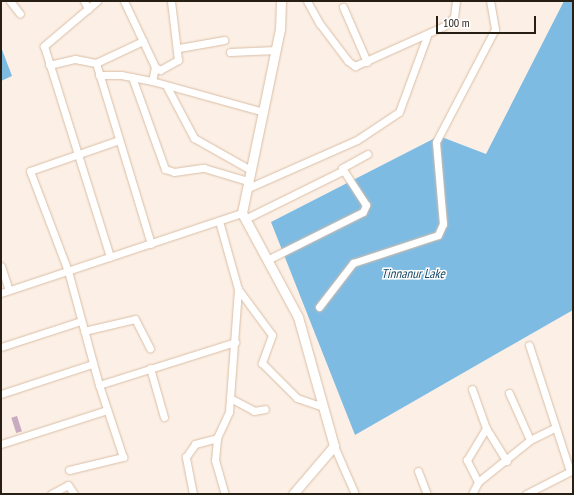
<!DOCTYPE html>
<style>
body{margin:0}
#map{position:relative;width:574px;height:495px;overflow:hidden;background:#fcf0e6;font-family:"PT Sans Narrow",sans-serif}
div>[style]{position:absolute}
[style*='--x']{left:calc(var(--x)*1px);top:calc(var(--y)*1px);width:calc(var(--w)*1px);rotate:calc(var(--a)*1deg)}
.water>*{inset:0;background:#7ebbe3}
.building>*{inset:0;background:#c8aac1;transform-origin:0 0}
.roads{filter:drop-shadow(0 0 1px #dabea5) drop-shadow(0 0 1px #dabea5)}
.minor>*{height:7px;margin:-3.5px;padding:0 3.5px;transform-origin:3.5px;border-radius:3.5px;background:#fff}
.major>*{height:9px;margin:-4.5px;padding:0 4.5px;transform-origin:4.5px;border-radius:4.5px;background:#fff}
span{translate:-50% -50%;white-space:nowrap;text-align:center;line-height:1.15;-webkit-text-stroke:3px #fff;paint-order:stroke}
.water-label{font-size:13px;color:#164661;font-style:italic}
.frame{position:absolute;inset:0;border:2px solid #271e14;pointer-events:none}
.scale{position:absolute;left:436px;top:16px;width:100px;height:18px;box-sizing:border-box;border:2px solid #271e14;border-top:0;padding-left:5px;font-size:12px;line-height:14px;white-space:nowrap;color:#271e14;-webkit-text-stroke:3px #fff;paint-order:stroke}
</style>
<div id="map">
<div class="water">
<div style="clip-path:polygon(564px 1px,573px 1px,573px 310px,355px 435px,271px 222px,439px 136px,486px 154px)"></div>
<div style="clip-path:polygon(1px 47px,12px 76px,1px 81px)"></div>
</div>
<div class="building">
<div style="left:17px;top:416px;width:16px;height:6px;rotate:72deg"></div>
</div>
<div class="roads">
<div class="minor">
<div style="--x:10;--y:1;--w:16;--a:52"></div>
<div style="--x:84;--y:1;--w:9;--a:63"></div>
<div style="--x:97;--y:1;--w:70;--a:139.7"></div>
<div style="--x:44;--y:46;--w:221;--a:72.6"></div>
<div style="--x:124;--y:1;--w:73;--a:64.8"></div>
<div style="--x:155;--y:67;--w:14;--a:102"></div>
<div style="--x:307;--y:1;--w:26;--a:61"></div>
<div style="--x:320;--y:24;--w:46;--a:52.9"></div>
<div style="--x:348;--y:61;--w:9;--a:36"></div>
<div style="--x:355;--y:66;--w:98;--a:-24.2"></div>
<div style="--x:444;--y:26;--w:13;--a:-42"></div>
<div style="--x:454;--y:17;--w:16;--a:-83"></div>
<div style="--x:343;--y:7;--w:60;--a:66.4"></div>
<div style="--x:179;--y:48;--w:46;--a:-10.1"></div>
<div style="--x:230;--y:52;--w:46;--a:-2.5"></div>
<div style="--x:96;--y:63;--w:52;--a:-25.1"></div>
<div style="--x:49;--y:65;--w:27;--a:-13"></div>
<div style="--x:75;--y:59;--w:21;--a:11"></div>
<div style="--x:96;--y:63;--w:189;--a:73.1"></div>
<div style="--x:155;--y:67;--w:6;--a:31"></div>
<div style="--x:160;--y:70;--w:21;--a:-29"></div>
<div style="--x:178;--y:60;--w:59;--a:-96.8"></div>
<div style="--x:99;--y:75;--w:22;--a:0"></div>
<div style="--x:121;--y:75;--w:32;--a:11"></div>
<div style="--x:152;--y:81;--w:116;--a:15.5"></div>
<div style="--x:132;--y:77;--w:98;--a:70.3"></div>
<div style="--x:165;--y:169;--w:9;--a:18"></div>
<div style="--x:174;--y:172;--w:30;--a:-8"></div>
<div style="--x:204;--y:168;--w:46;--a:16.5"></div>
<div style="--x:167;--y:87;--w:58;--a:62.1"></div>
<div style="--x:194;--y:138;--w:63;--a:29.4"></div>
<div style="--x:248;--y:188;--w:119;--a:-23.8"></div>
<div style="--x:357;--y:140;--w:50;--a:-33.7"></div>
<div style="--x:399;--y:112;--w:81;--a:-69.8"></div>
<div style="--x:245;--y:219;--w:110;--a:-26.3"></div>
<div style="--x:219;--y:221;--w:71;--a:74.4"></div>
<div style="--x:238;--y:289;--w:123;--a:94.2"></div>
<div style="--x:229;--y:412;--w:29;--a:115"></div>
<div style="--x:217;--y:438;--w:22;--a:95"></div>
<div style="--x:215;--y:460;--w:35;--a:74"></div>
<div style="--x:267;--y:260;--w:107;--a:-26.6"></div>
<div style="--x:363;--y:212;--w:8;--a:-67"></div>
<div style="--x:366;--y:205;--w:44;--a:-123"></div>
<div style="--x:342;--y:168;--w:29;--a:-29"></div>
<div style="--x:1;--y:266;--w:25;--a:72"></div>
<div style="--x:238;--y:289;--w:57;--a:53.5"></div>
<div style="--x:272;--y:335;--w:30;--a:110"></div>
<div style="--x:262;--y:363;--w:49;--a:45"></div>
<div style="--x:297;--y:398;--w:24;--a:19"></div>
<div style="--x:1;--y:293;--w:254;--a:-18.4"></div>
<div style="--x:319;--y:307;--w:56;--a:-52.3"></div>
<div style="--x:353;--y:263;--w:89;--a:-18.2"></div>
<div style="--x:438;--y:235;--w:12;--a:-66"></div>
<div style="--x:443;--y:224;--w:82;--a:-94.9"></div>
<div style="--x:436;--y:142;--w:127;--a:-62.4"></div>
<div style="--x:495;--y:29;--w:28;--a:-100"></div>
<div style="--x:84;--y:331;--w:52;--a:-13.2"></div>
<div style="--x:135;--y:319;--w:33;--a:63"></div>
<div style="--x:529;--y:345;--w:133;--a:72"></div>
<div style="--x:1;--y:347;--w:84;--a:-18"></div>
<div style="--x:150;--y:368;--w:51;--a:74.1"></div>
<div style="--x:99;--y:385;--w:143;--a:-17.5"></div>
<div style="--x:472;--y:389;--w:41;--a:70.3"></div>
<div style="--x:486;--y:428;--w:39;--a:58"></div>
<div style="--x:509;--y:393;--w:51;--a:65.9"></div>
<div style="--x:1;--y:394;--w:96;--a:-18.2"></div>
<div style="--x:230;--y:398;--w:27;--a:28"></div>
<div style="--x:254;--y:411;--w:11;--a:-10"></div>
<div style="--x:1;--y:444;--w:111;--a:-17.8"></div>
<div style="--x:334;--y:446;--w:52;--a:66.4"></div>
<div style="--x:69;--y:470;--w:56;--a:-13.5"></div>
<div style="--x:123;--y:457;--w:76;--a:-108.4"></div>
<div style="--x:99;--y:385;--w:118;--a:-105.2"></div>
<div style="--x:68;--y:271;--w:107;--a:-110.8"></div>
<div style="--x:30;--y:171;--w:94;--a:-19.2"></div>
<div style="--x:418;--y:471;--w:25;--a:69"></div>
<div style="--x:478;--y:482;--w:25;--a:-117"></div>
<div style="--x:467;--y:460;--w:37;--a:-59"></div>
<div style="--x:51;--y:494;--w:19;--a:-28"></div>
<div style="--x:68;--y:485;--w:11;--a:56"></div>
<div style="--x:193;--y:494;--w:38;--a:-101"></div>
<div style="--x:186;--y:457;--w:16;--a:-55"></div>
<div style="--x:195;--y:444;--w:23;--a:-15"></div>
<div style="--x:472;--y:494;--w:13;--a:-63"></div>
<div style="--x:478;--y:482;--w:67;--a:-38.9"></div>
<div style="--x:530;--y:440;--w:28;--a:-26"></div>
<div style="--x:526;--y:494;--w:53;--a:-27.1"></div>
</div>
<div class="major">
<div style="--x:281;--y:1;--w:28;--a:92"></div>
<div style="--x:280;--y:29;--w:188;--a:101.7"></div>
<div style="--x:242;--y:213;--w:118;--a:61.7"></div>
<div style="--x:298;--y:317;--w:134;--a:74.4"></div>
<div style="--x:334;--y:446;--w:63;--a:130.5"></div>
</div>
</div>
<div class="water-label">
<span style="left:413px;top:274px">Tinnanur Lake</span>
</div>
<div class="frame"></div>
<div class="scale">100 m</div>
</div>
